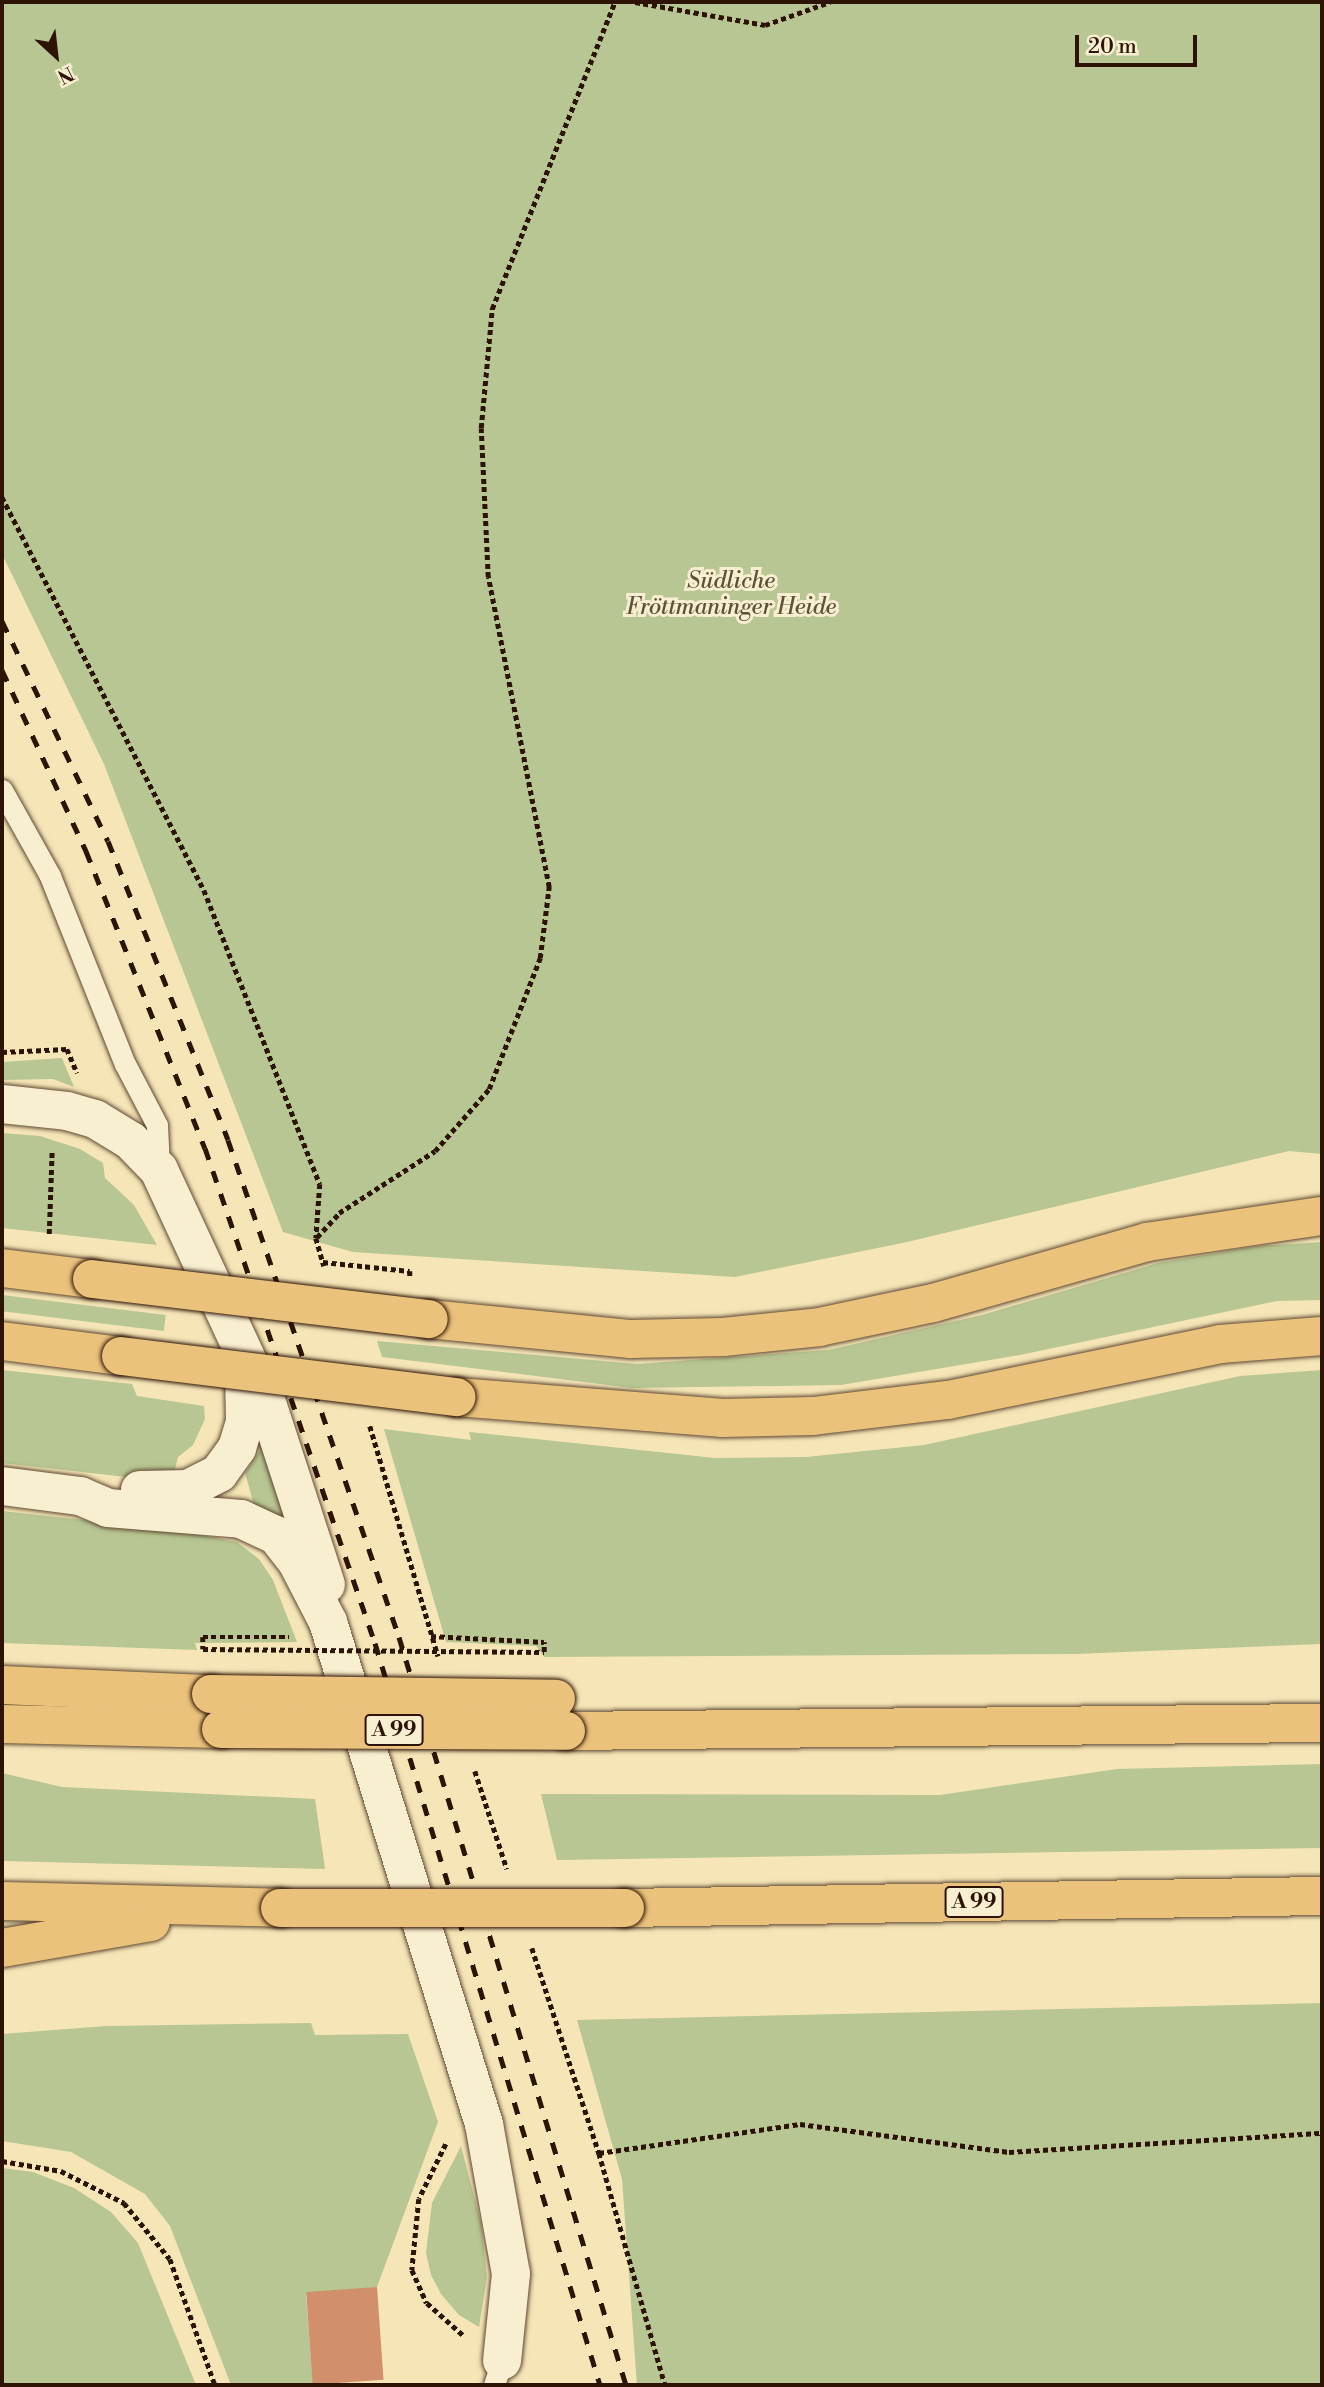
<!DOCTYPE html>
<meta charset="utf-8">
<style>
body{margin:0}
#map{position:relative;width:1324px;height:2387px;overflow:hidden;background:#f5e5b7;font-family:"Libre Bodoni",serif}
div>[style]{position:absolute}
[style*='--x']{left:calc(var(--x)*1px);top:calc(var(--y)*1px);width:calc(var(--w)*1px);rotate:calc(var(--a)*1deg)}
.green>*{inset:0;background:#b7c692;transform-origin:0 0}
.building>*{inset:0;background:#d18f6b;transform-origin:0 0}
.path>*{height:4.5px;margin-top:-2.25px;transform-origin:0;background:repeating-linear-gradient(90deg,#2d1304 0 5px,transparent 0 8.5px)}
.roads{filter:drop-shadow(0 0 2px #5f4831) drop-shadow(0 0 2px #5f4831)}
.service>*{height:21px;margin:-10.5px;padding:0 10.5px;transform-origin:10.5px;border-radius:10.5px;background:#f8eed0}
.minor>*{height:38px;margin:-19px;padding:0 19px;transform-origin:19px;border-radius:19px;background:#f8eed0}
.motorway>*{height:38px;margin:-19px;padding:0 19px;transform-origin:19px;border-radius:19px;background:#eac27c}
.rail>*{height:5px;margin-top:-2.5px;transform-origin:0;background:repeating-linear-gradient(90deg,#2d1304 0 12px,transparent 0 24px)}
.path-bridge>*{height:4.5px;margin-top:-2.25px;transform-origin:0;background:repeating-linear-gradient(90deg,#2d1304 0 5px,transparent 0 8.5px)}
.bridges{filter:drop-shadow(0 0 2px #2d1304) drop-shadow(0 0 2px #2d1304)}
.motorway-bridge>*{height:38px;margin:-19px;padding:0 19px;transform-origin:19px;border-radius:19px;background:#eac27c}
span{translate:-50% -50%;white-space:nowrap;text-align:center;line-height:1.15;-webkit-text-stroke:6px #f8eed0;paint-order:stroke}
.shield-label span{padding:2px 5px;background:#f8eed0;border:2px solid;border-radius:5px;-webkit-text-stroke-width:0}
.shield-label{font-size:21px;color:#2d1304;font-weight:700}
.park-label{font-size:23px;color:#5d5236;font-style:italic}
.frame{position:absolute;inset:0;border:4px solid #2d1304;pointer-events:none}
.north{position:absolute;left:21px;top:21px;width:70px;height:70px;-webkit-text-stroke:5px #f8eed0;paint-order:stroke;rotate:153deg;font-size:19px;font-weight:700;line-height:28px;text-align:center;color:#2d1304}
.north::after{content:'';display:block;margin:auto;width:24px;height:32px;background:#2d1304;clip-path:polygon(50% 0,100% 100%,50% 72%,0 100%)}
.scale{position:absolute;left:1075px;top:35px;width:122px;height:32px;box-sizing:border-box;border:4px solid #2d1304;border-top:0;padding-left:9px;font-size:21px;line-height:24px;white-space:nowrap;color:#2d1304;-webkit-text-stroke:5px #f8eed0;paint-order:stroke}
</style>
<div id="map">
<div class="green">
<div style="clip-path:polygon(2px 2px,1322px 2px,1322px 1154px,1289px 1151px,907px 1242px,735px 1277px,353px 1252px,283px 1232px,104px 764px,2px 554px)"></div>
<div style="clip-path:polygon(62px 1058px,74px 1087px,53px 1079px,2px 1080px,2px 1062px)"></div>
<div style="clip-path:polygon(2px 1133px,40px 1136px,80px 1149px,103px 1163px,105px 1178px,134px 1205px,157px 1245px,2px 1228px)"></div>
<div style="clip-path:polygon(1322px 1242px,1322px 1300px,1277px 1301px,1020px 1355px,841px 1385px,632px 1388px,382px 1357px,377px 1341px,637px 1364px,828px 1350px,982px 1315px,1158px 1263px,1257px 1246px)"></div>
<div style="left:2px;top:1295px;width:165px;height:16px;rotate:7deg"></div>
<div style="clip-path:polygon(2px 1370px,132px 1384px,137px 1396px,204px 1406px,205px 1419px,193px 1445px,178px 1457px,174px 1473px,144px 1479px,2px 1463px)"></div>
<div style="clip-path:polygon(1322px 1370px,1322px 1644px,1075px 1654px,544px 1657px,536px 1646px,446px 1642px,384px 1429px,471px 1440px,469px 1432px,715px 1458px,806px 1457px,924px 1445px,1240px 1376px)"></div>
<div style="clip-path:polygon(264px 1444px,292px 1520px,283px 1522px,254px 1505px,245px 1473px)"></div>
<div style="clip-path:polygon(2px 1511px,174px 1530px,237px 1542px,259px 1559px,273px 1580px,297px 1642px,195px 1643px,197px 1650px,2px 1643px)"></div>
<div style="clip-path:polygon(1322px 1764px,1322px 1848px,557px 1860px,541px 1794px,940px 1795px,1117px 1769px)"></div>
<div style="clip-path:polygon(2px 1773px,62px 1787px,315px 1799px,325px 1869px,2px 1861px)"></div>
<div style="clip-path:polygon(1322px 2003px,1322px 2385px,637px 2385px,622px 2179px,577px 2020px)"></div>
<div style="clip-path:polygon(311px 2023px,315px 2035px,408px 2034px,438px 2122px,377px 2287px,306px 2295px,313px 2385px,231px 2385px,170px 2226px,145px 2194px,71px 2152px,2px 2141px,2px 2034px,106px 2026px)"></div>
<div style="clip-path:polygon(461px 2146px,481px 2223px,487px 2277px,479px 2327px,459px 2315px,441px 2294px,431px 2275px,426px 2253px,432px 2203px)"></div>
<div style="clip-path:polygon(2px 2168px,33px 2172px,74px 2188px,111px 2212px,138px 2243px,196px 2385px,2px 2385px)"></div>
</div>
<div class="building">
<div style="left:377px;top:2287px;width:93px;height:71px;rotate:86deg"></div>
</div>
<div class="path">
<div style="--x:635;--y:2;--w:132;--a:10"></div>
<div style="--x:765;--y:25;--w:69;--a:-19.5"></div>
<div style="--x:2;--y:497;--w:442;--a:62.8"></div>
<div style="--x:204;--y:890;--w:316;--a:68.5"></div>
<div style="--x:320;--y:1184;--w:54;--a:94.2"></div>
<div style="--x:316;--y:1238;--w:29;--a:74"></div>
<div style="--x:2;--y:1052;--w:65;--a:-2.6"></div>
<div style="--x:67;--y:1049;--w:26;--a:67"></div>
<div style="--x:49;--y:1234;--w:85;--a:-88"></div>
<div style="--x:317;--y:1237;--w:33;--a:-47"></div>
<div style="--x:339;--y:1213;--w:114;--a:-32.9"></div>
<div style="--x:435;--y:1151;--w:82;--a:-48.9"></div>
<div style="--x:489;--y:1089;--w:141;--a:-68.7"></div>
<div style="--x:540;--y:958;--w:72;--a:-82.8"></div>
<div style="--x:549;--y:887;--w:316;--a:-101.1"></div>
<div style="--x:488;--y:577;--w:149;--a:-92.7"></div>
<div style="--x:481;--y:428;--w:120;--a:-84.7"></div>
<div style="--x:492;--y:309;--w:331;--a:-68.2"></div>
<div style="--x:323;--y:1262;--w:87;--a:5.9"></div>
<div style="--x:410;--y:1271;--w:6;--a:90"></div>
<div style="--x:370;--y:1426;--w:240;--a:73.5"></div>
<div style="--x:431;--y:1636;--w:113;--a:3"></div>
<div style="--x:203;--y:1637;--w:86;--a:0"></div>
<div style="--x:475;--y:1771;--w:103;--a:71.9"></div>
<div style="--x:532;--y:1948;--w:216;--a:71.9"></div>
<div style="--x:599;--y:2153;--w:241;--a:74.1"></div>
<div style="--x:446;--y:2144;--w:61;--a:116.1"></div>
<div style="--x:419;--y:2199;--w:71;--a:95.6"></div>
<div style="--x:412;--y:2270;--w:36;--a:66"></div>
<div style="--x:427;--y:2303;--w:50;--a:41.7"></div>
<div style="--x:599;--y:2153;--w:203;--a:-8.2"></div>
<div style="--x:800;--y:2124;--w:211;--a:7.6"></div>
<div style="--x:1009;--y:2152;--w:314;--a:-3.5"></div>
<div style="--x:2;--y:2161;--w:60;--a:9.6"></div>
<div style="--x:61;--y:2171;--w:71;--a:26.9"></div>
<div style="--x:124;--y:2203;--w:72;--a:50.6"></div>
<div style="--x:170;--y:2259;--w:134;--a:70.3"></div>
</div>
<div class="roads">
<div class="service">
<div style="--x:2;--y:790;--w:98;--a:60.8"></div>
<div style="--x:50;--y:876;--w:202;--a:68.3"></div>
<div style="--x:125;--y:1064;--w:69;--a:62.3"></div>
<div style="--x:157;--y:1125;--w:42;--a:87.3"></div>
<div style="--x:494;--y:2385;--w:25;--a:-72"></div>
</div>
<div class="minor">
<div style="--x:2;--y:1104;--w:65;--a:6.1"></div>
<div style="--x:67;--y:1111;--w:29;--a:16"></div>
<div style="--x:95;--y:1119;--w:42;--a:31.4"></div>
<div style="--x:131;--y:1141;--w:40;--a:46"></div>
<div style="--x:159;--y:1170;--w:254;--a:65.1"></div>
<div style="--x:266;--y:1400;--w:194;--a:72"></div>
<div style="--x:2;--y:1486;--w:79;--a:7.3"></div>
<div style="--x:80;--y:1496;--w:30;--a:23"></div>
<div style="--x:108;--y:1508;--w:133;--a:4.7"></div>
<div style="--x:241;--y:1519;--w:38;--a:25"></div>
<div style="--x:276;--y:1535;--w:34;--a:52"></div>
<div style="--x:297;--y:1562;--w:68;--a:62.7"></div>
<div style="--x:328;--y:1622;--w:526;--a:72.74"></div>
<div style="--x:484;--y:2124;--w:152;--a:79.8"></div>
<div style="--x:511;--y:2274;--w:87;--a:95.9"></div>
<div style="--x:140;--y:1490;--w:48;--a:-1.2"></div>
<div style="--x:188;--y:1489;--w:35;--a:-27"></div>
<div style="--x:219;--y:1473;--w:31;--a:-54"></div>
<div style="--x:237;--y:1448;--w:28;--a:-73"></div>
<div style="--x:245;--y:1421;--w:53;--a:-91.1"></div>
</div>
<div class="motorway">
<div style="--x:2;--y:1268;--w:91;--a:7"></div>
<div style="--x:429;--y:1319;--w:203;--a:5.7"></div>
<div style="--x:631;--y:1339;--w:92;--a:-1.2"></div>
<div style="--x:723;--y:1337;--w:97;--a:-5.9"></div>
<div style="--x:819;--y:1327;--w:116;--a:-11.9"></div>
<div style="--x:933;--y:1303;--w:223;--a:-15.9"></div>
<div style="--x:1147;--y:1242;--w:177;--a:-8.5"></div>
<div style="--x:2;--y:1341;--w:120;--a:7.2"></div>
<div style="--x:457;--y:1397;--w:267;--a:4.5"></div>
<div style="--x:723;--y:1418;--w:90;--a:-1.3"></div>
<div style="--x:813;--y:1416;--w:136;--a:-6.8"></div>
<div style="--x:948;--y:1400;--w:278;--a:-11.6"></div>
<div style="--x:1220;--y:1344;--w:102;--a:-4.5"></div>
<div style="--x:2;--y:1685;--w:209;--a:2.5"></div>
<div style="--x:2;--y:1724;--w:219;--a:1.3"></div>
<div style="--x:566;--y:1731;--w:756;--a:-0.61"></div>
<div style="--x:2;--y:1901;--w:278;--a:1.4"></div>
<div style="--x:625;--y:1908;--w:697;--a:-0.99"></div>
<div style="--x:2;--y:1948;--w:151;--a:-9.9"></div>
</div>
</div>
<div class="rail">
<div style="--x:2;--y:621;--w:244;--a:64.3"></div>
<div style="--x:108;--y:841;--w:322;--a:68.1"></div>
<div style="--x:228;--y:1140;--w:526;--a:71.01"></div>
<div style="--x:399;--y:1637;--w:782;--a:73.12"></div>
<div style="--x:2;--y:670;--w:200;--a:65.1"></div>
<div style="--x:86;--y:851;--w:320;--a:68.2"></div>
<div style="--x:205;--y:1148;--w:523;--a:71.05"></div>
<div style="--x:375;--y:1643;--w:775;--a:73.13"></div>
</div>
<div class="path-bridge">
<div style="--x:203;--y:1637;--w:12;--a:90"></div>
<div style="--x:203;--y:1649;--w:341;--a:0.5"></div>
<div style="--x:544;--y:1652;--w:10;--a:-90"></div>
</div>
<div class="bridges">
<div class="motorway-bridge">
<div style="--x:92;--y:1279;--w:339;--a:6.8"></div>
<div style="--x:121;--y:1356;--w:338;--a:7"></div>
<div style="--x:211;--y:1694;--w:345;--a:0.8"></div>
<div style="--x:221;--y:1729;--w:345;--a:0.3"></div>
<div style="--x:280;--y:1908;--w:345;--a:0"></div>
</div>
</div>
<div class="shield-label">
<span style="left:394px;top:1730px">A 99</span>
<span style="left:974px;top:1902px">A 99</span>
</div>
<div class="park-label">
<span style="left:731px;top:594px">Südliche<br>Fröttmaninger Heide</span>
</div>
<div class="frame"></div>
<div class="north">N</div>
<div class="scale">20 m</div>
</div>
